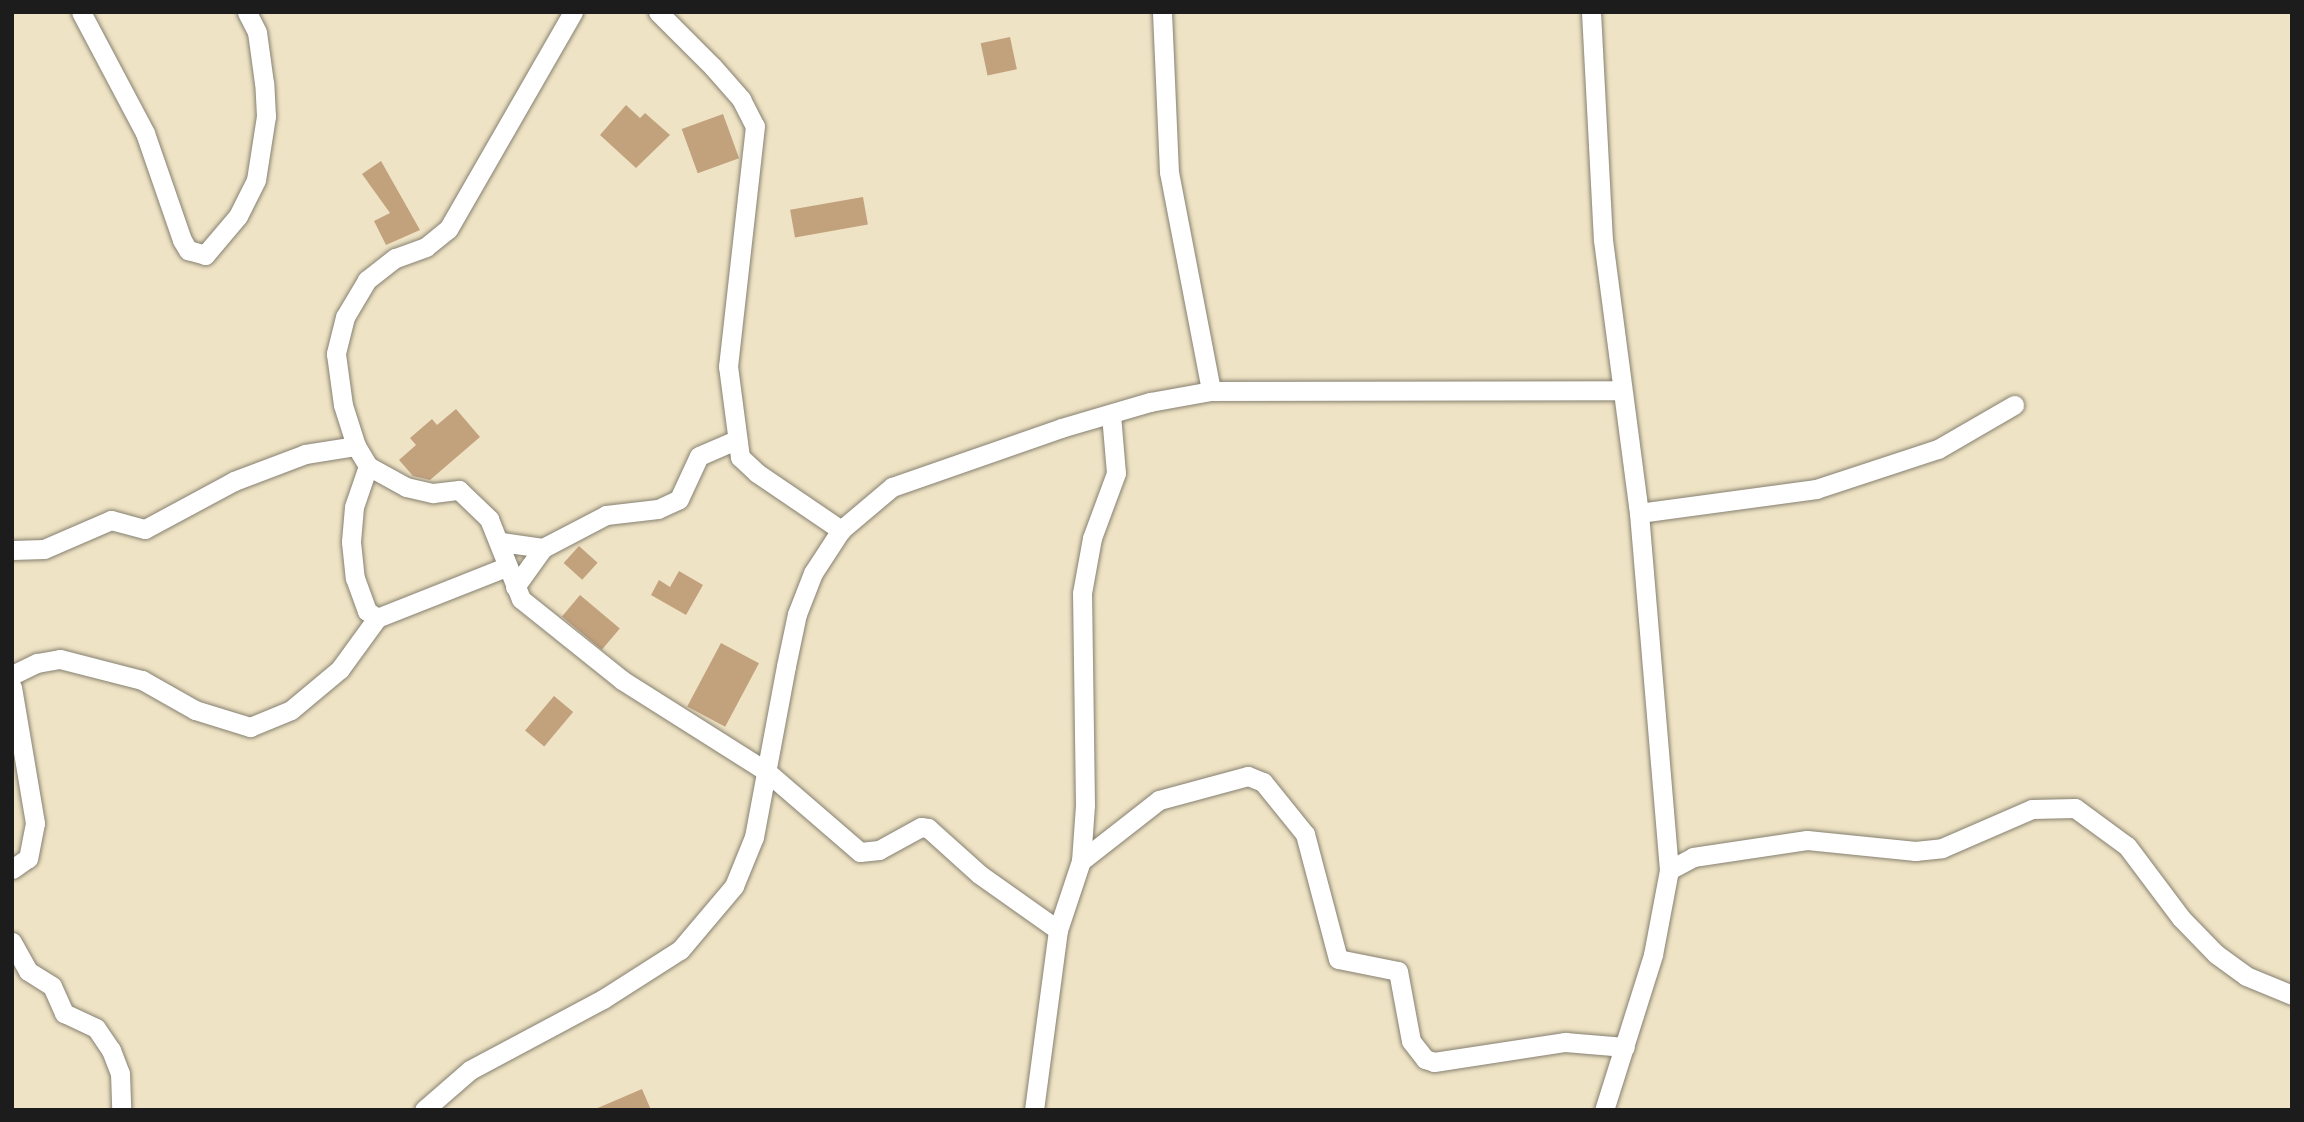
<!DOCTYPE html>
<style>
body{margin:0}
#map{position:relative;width:2304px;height:1122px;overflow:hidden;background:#efe3c5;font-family:Dekko,sans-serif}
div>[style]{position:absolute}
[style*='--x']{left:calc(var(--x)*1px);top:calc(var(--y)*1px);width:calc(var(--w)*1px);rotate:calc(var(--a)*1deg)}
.building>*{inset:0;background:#c2a17d;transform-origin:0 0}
.roads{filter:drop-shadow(0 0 2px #868070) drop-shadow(0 0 2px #868070)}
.minor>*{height:19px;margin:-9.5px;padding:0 9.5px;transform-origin:9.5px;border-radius:9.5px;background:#fff}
span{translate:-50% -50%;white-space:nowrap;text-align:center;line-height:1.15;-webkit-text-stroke:6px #f7f3e8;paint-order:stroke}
.frame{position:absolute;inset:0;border:14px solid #1c1c1c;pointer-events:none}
</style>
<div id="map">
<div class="building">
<div style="left:1010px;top:37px;width:33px;height:30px;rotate:78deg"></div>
<div style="clip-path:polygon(626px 105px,640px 118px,645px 113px,670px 135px,636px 168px,600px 135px)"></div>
<div style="left:723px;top:114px;width:47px;height:44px;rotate:70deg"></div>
<div style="clip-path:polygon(381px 161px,420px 230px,386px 245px,374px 221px,390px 213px,362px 174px)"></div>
<div style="left:863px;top:197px;width:28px;height:74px;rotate:80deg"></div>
<div style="clip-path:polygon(456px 409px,480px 437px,430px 480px,413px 476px,399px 460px,416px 445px,410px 438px,432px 419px,437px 425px)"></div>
<div style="left:579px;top:546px;width:25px;height:23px;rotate:42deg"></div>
<div style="clip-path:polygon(679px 571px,703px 585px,686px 615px,651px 595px,659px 580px,670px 587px)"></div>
<div style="left:580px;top:595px;width:52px;height:28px;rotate:40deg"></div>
<div style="left:721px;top:643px;width:43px;height:72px;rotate:28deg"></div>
<div style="left:554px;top:696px;width:25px;height:45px;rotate:40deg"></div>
<div style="clip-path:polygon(642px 1089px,651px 1110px,593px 1110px)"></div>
</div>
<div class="roads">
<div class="minor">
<div style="--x:81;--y:12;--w:137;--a:62.1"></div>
<div style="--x:145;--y:133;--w:113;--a:70.9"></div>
<div style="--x:182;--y:240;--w:12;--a:59"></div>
<div style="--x:188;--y:250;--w:18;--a:16"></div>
<div style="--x:205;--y:255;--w:51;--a:-49.8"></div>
<div style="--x:238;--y:216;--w:40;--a:-63.4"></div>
<div style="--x:256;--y:180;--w:65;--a:-81.1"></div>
<div style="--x:266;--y:116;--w:33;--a:-93"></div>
<div style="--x:264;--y:83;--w:51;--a:-97.8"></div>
<div style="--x:257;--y:32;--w:22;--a:-117"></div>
<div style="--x:573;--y:12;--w:250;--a:119.9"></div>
<div style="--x:448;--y:229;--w:28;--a:141"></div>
<div style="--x:426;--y:247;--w:33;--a:160"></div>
<div style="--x:395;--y:258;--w:36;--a:142"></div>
<div style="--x:367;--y:280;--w:43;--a:120.7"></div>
<div style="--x:345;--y:317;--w:38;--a:104"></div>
<div style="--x:336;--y:354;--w:51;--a:82.2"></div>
<div style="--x:343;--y:405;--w:43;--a:72.4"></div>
<div style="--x:356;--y:446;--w:23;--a:59"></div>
<div style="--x:368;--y:466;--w:43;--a:28.9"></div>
<div style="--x:406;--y:487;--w:28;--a:13"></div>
<div style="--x:433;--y:493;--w:26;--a:-7"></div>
<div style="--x:459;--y:490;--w:42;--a:44"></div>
<div style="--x:489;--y:519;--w:86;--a:68.2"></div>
<div style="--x:521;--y:599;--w:129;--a:38.7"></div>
<div style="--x:622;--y:680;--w:170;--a:32.3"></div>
<div style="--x:766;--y:771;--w:124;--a:40.8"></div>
<div style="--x:860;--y:852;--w:19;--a:-6"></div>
<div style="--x:879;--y:850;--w:48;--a:-28.7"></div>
<div style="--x:921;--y:827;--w:7;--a:8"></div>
<div style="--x:928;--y:828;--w:69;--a:42"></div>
<div style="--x:979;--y:874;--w:97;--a:35.3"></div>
<div style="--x:658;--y:12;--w:78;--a:45"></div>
<div style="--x:713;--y:67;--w:43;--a:48.8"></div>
<div style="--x:741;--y:99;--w:30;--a:63"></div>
<div style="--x:755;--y:126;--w:242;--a:96.4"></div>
<div style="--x:728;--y:366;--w:92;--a:82.5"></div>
<div style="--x:740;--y:457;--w:23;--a:43"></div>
<div style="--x:757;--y:473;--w:102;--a:34.2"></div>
<div style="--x:1162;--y:12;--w:160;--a:87.5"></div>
<div style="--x:1169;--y:172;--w:223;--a:79.1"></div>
<div style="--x:1591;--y:12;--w:228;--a:87"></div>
<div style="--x:1603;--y:240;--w:275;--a:82.5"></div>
<div style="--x:1639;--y:513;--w:358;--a:85.2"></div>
<div style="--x:1669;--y:870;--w:86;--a:100.7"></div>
<div style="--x:1653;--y:955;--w:163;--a:107.5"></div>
<div style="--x:368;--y:466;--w:43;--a:108.9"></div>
<div style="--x:354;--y:507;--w:35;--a:95"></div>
<div style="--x:351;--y:542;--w:36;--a:84"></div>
<div style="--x:355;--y:578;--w:35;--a:70"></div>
<div style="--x:367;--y:611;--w:12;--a:35"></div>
<div style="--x:377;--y:618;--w:139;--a:-21.6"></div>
<div style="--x:1639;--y:513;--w:179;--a:-7.7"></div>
<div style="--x:1816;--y:489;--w:128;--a:-18.2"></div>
<div style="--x:1938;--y:449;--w:88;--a:-30.1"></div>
<div style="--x:501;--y:542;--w:42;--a:8.1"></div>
<div style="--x:543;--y:548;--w:71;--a:-27.6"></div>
<div style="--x:606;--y:515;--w:52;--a:-6.6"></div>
<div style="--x:658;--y:509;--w:23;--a:-25"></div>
<div style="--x:679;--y:499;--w:47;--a:-65.1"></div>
<div style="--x:699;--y:456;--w:40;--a:-23.4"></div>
<div style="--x:12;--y:550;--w:32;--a:-2"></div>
<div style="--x:44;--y:549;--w:73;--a:-23.4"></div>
<div style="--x:111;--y:520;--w:35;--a:15"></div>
<div style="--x:145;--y:529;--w:101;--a:-28.3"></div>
<div style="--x:234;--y:481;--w:76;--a:-20.8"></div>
<div style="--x:305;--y:454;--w:52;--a:-8.9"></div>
<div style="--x:515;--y:587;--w:48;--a:-54.3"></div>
<div style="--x:12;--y:675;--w:28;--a:-26"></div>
<div style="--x:37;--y:663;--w:23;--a:-10"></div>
<div style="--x:60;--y:659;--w:85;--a:14.4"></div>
<div style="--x:142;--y:680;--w:61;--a:29.5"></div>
<div style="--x:195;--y:710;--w:58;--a:17.2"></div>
<div style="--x:250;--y:727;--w:44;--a:-22.5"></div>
<div style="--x:291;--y:710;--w:64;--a:-39.9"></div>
<div style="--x:340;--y:669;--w:63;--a:-54"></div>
<div style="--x:12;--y:687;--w:138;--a:80.4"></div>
<div style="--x:35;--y:823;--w:36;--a:101"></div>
<div style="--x:28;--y:858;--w:19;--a:145"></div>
<div style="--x:1081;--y:861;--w:99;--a:-38"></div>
<div style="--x:1159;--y:800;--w:92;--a:-15.1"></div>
<div style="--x:1248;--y:776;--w:16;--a:22"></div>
<div style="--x:1263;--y:782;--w:67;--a:51.1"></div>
<div style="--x:1305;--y:834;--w:129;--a:75.2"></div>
<div style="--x:1338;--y:959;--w:61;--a:11.3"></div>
<div style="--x:1398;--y:971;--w:71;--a:79.5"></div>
<div style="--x:1411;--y:1041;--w:23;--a:52"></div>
<div style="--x:1425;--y:1059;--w:9;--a:18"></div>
<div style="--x:1434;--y:1062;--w:133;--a:-8.7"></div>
<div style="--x:1565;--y:1042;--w:60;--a:4.8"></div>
<div style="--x:1669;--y:870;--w:27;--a:-28"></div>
<div style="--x:1693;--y:857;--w:115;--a:-8.5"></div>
<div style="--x:1807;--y:840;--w:109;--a:5.8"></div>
<div style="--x:1915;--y:851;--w:27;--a:-6"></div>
<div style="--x:1942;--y:848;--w:98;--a:-23.4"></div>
<div style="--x:2032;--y:809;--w:43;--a:-1.3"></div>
<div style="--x:2075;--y:808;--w:64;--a:36.2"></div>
<div style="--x:2127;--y:846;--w:90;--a:53.1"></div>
<div style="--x:2181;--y:918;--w:50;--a:45.8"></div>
<div style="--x:2216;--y:954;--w:37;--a:36"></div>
<div style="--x:2246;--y:976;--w:50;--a:22.4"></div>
<div style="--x:12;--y:942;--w:33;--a:61"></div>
<div style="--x:28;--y:971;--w:28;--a:32"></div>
<div style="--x:52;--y:986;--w:30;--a:66"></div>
<div style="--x:64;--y:1013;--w:35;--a:25"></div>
<div style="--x:96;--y:1028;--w:27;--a:56"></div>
<div style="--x:111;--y:1050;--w:25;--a:69"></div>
<div style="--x:120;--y:1073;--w:37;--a:88"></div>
<div style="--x:424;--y:1110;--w:61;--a:-41"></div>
<div style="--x:470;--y:1070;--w:151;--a:-28.1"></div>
<div style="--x:603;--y:999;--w:91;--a:-32.5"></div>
<div style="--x:680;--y:950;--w:84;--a:-49.8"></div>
<div style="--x:734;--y:886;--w:53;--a:-67.8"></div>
<div style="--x:754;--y:837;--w:174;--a:-79.4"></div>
<div style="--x:786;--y:666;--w:53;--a:-78.1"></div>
<div style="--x:797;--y:614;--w:44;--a:-68.7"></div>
<div style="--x:813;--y:573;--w:51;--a:-56.9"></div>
<div style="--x:841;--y:530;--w:67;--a:-40.1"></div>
<div style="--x:892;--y:487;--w:179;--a:-19.2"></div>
<div style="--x:1061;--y:428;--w:93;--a:-16.3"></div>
<div style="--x:1150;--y:402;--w:62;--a:-10.2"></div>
<div style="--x:1211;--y:391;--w:410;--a:-0.1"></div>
<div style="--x:1034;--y:1110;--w:182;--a:-82.4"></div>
<div style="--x:1058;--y:930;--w:73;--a:-71.6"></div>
<div style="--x:1081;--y:861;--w:56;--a:-85.9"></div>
<div style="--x:1085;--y:805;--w:212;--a:-90.8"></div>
<div style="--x:1082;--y:593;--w:56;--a:-79.7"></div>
<div style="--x:1092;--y:538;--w:69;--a:-69.7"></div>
<div style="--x:1116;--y:473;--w:58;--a:-94.9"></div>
</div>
</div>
<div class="frame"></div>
</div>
